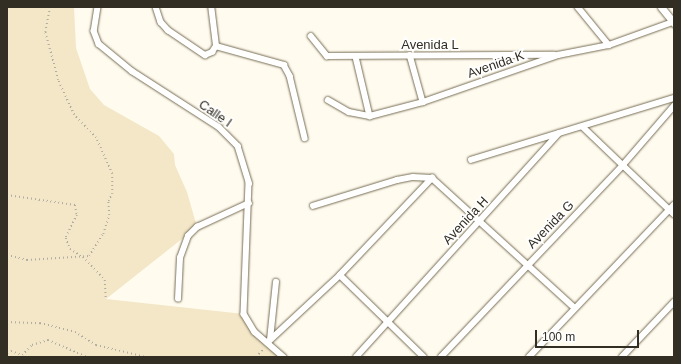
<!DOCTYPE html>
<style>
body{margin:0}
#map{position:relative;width:681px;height:364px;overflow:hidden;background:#fffbef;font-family:Helvetica,sans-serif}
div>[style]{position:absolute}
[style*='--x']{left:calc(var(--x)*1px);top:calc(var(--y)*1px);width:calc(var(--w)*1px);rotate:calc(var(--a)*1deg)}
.green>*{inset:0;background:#f3e7c8}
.path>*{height:1.5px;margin-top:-0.75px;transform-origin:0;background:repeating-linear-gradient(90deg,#b0aca0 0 1px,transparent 0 4px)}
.roads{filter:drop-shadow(0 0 1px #776d53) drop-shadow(0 0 1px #776d53)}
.minor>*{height:5.5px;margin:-2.75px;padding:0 2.75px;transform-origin:2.75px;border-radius:2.75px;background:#fff}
.tertiary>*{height:7px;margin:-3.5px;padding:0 3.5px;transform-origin:3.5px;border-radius:3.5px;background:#fff}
span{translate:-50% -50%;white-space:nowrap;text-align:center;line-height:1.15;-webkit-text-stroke:3.5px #fff;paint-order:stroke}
.street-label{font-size:13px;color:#332e23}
.frame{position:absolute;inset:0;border:8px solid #332e23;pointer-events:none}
.scale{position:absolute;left:535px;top:330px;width:104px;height:18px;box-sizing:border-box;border:2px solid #332e23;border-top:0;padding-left:5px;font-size:12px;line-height:14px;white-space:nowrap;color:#332e23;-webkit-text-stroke:3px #fff;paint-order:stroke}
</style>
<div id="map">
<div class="green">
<div style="clip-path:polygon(7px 7px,74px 7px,76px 48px,90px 89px,104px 105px,159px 136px,174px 154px,175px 165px,187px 192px,197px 227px,106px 299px,244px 314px,247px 323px,284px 357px,7px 357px)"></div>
</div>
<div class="path">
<div style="--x:7;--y:195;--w:69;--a:8.4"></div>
<div style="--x:75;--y:205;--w:10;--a:79"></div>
<div style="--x:77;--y:215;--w:25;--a:116"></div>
<div style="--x:66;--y:238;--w:12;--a:70"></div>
<div style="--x:70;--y:249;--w:15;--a:32"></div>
<div style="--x:83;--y:257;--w:32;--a:46"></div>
<div style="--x:105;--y:280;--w:19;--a:87"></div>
<div style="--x:7;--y:255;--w:21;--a:14"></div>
<div style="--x:27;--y:260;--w:62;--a:-3.7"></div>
<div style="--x:89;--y:256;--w:26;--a:-58"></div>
<div style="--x:103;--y:234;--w:20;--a:-72"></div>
<div style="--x:109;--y:215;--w:14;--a:-94"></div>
<div style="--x:108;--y:201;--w:8;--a:-60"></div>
<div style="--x:112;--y:194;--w:20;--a:-90"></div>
<div style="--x:112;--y:174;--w:39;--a:-114"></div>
<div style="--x:96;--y:138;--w:32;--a:-134"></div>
<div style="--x:74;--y:115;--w:38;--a:-115"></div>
<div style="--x:58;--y:80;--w:50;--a:-105.2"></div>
<div style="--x:45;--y:32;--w:25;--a:-79"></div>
<div style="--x:7;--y:322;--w:33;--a:2"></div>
<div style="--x:40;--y:323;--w:36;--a:14"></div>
<div style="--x:75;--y:332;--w:25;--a:32"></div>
<div style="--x:96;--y:345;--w:51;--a:13.5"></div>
<div style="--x:7;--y:353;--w:4;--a:-27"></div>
<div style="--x:11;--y:351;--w:12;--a:20"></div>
<div style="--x:22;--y:355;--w:14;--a:-45"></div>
<div style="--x:32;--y:345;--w:17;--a:-17"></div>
<div style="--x:48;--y:340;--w:43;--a:23.6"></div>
<div style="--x:256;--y:357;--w:12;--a:-48"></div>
</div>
<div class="roads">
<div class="minor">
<div style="--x:98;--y:7;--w:24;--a:99"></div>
<div style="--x:94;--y:31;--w:14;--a:69"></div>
<div style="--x:99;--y:44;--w:43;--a:39.3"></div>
<div style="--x:132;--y:71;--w:103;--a:32.8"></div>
<div style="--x:219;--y:127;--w:27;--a:45"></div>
<div style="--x:238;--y:146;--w:39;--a:73"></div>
<div style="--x:249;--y:183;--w:131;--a:92.2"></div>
<div style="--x:244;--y:314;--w:21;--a:59"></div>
<div style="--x:255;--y:332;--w:38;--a:41"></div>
<div style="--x:156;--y:7;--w:16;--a:72"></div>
<div style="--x:161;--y:22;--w:11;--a:49"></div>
<div style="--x:168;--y:30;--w:45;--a:34"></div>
<div style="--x:205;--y:55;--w:8;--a:-23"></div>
<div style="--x:212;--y:52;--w:7;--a:-56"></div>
<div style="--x:216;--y:46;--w:39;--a:-97"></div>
<div style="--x:578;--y:7;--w:49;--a:50.8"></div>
<div style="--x:311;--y:36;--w:26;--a:51"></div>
<div style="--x:327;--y:56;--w:227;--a:-0.3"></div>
<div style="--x:216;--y:46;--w:71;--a:15.6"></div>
<div style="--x:284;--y:65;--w:13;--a:61"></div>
<div style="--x:290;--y:76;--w:64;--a:76.4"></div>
<div style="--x:410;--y:55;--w:49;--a:74.5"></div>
<div style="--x:356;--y:57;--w:61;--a:76.7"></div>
<div style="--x:328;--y:100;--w:24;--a:30"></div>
<div style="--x:349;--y:112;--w:21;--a:11"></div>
<div style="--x:370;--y:116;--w:55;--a:-14.8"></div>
<div style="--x:423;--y:102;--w:143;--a:-19.2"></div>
<div style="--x:558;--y:55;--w:52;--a:-11.1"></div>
<div style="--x:609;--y:45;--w:68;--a:-19.8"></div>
<div style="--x:583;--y:127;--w:126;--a:43.7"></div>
<div style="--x:471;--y:160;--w:212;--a:-17"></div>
<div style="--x:432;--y:178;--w:192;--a:42.3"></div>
<div style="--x:313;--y:206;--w:88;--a:-17.2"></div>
<div style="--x:397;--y:180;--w:16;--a:-11"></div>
<div style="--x:413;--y:177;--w:19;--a:3"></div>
<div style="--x:340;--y:275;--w:117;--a:44.3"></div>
<div style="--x:178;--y:299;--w:41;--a:-87.2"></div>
<div style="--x:180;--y:258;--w:23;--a:-70"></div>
<div style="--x:188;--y:236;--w:13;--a:-45"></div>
<div style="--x:197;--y:227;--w:57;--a:-24.8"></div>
<div style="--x:270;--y:340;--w:58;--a:-84.1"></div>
<div style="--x:268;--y:342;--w:98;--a:-42.9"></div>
<div style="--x:340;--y:275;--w:134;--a:-46.5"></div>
<div style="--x:356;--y:357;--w:302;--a:-47.8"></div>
<div style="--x:441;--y:357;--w:265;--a:-46.5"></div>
<div style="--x:623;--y:165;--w:78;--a:-49.2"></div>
<div style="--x:529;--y:357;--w:210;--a:-46.4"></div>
<div style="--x:622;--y:357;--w:76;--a:-46.6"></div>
</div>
<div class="tertiary">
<div style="--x:661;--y:7;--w:21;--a:51"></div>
</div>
</div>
<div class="street-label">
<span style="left:430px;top:45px">Avenida L</span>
<span style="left:496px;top:65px;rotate:-19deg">Avenida K</span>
<span style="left:215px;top:114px;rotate:35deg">Calle I</span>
<span style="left:466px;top:221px;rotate:-47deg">Avenida H</span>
<span style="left:551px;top:225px;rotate:-46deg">Avenida G</span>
</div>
<div class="frame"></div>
<div class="scale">100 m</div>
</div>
